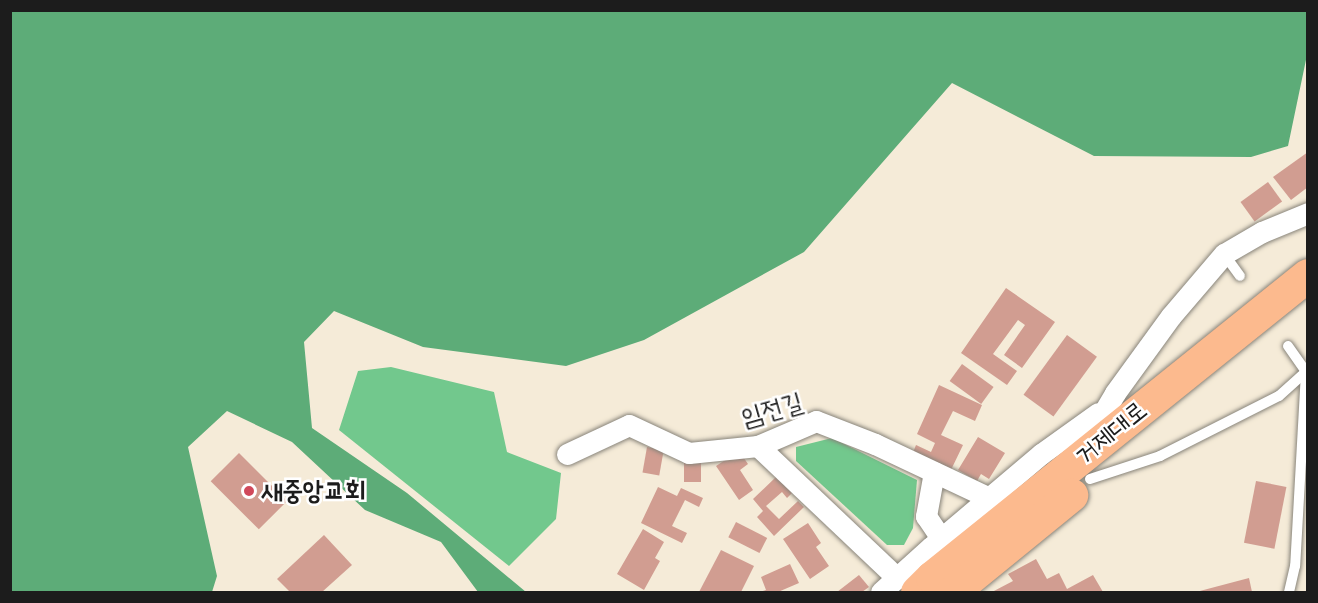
<!DOCTYPE html>
<meta charset="utf-8">
<style>
body{margin:0}
#map{position:relative;width:1318px;height:603px;overflow:hidden;background:#f5ebd8;font-family:Caveat,"Poor Story",sans-serif}
div>[style]{position:absolute}
[style*='--x']{left:calc(var(--x)*1px);top:calc(var(--y)*1px);width:calc(var(--w)*1px);rotate:calc(var(--a)*1deg)}
.green>*{inset:0;background:#72c88d}
.forest>*{inset:0;background:#5dac78}
.building>*{inset:0;background:#d19d91;transform-origin:0 0}
.roads{filter:drop-shadow(0 0 2px #88847a) drop-shadow(0 0 2px #88847a)}
.service>*{height:10px;margin:-5px;padding:0 5px;transform-origin:5px;border-radius:5px;background:#fff}
.minor>*{height:21px;margin:-10.5px;padding:0 10.5px;transform-origin:10.5px;border-radius:10.5px;background:#fff}
.primary>*{height:33px;margin:-16.5px;padding:0 16.5px;transform-origin:16.5px;border-radius:16.5px;background:#fcba8e}
.dots>*{width:16px;height:16px;translate:-50% -50%;box-sizing:border-box;border:3px solid #fff;border-radius:50%}
span{translate:-50% -50%;white-space:nowrap;text-align:center;line-height:1.15;-webkit-text-stroke:5px #fff;paint-order:stroke}
.street-label{font-size:26px;color:#1c1c1c}
.poi-label{font-size:26px;color:#1c1c1c;font-weight:700}
.left{translate:0 -50%;text-align:left}
.frame{position:absolute;inset:0;border:12px solid #1c1c1c;pointer-events:none}
</style>
<div id="map">
<div class="green">
<div style="clip-path:polygon(391px 367px,494px 392px,507px 452px,561px 473px,556px 519px,509px 566px,339px 430px,358px 371px)"></div>
<div style="clip-path:polygon(832px 438px,917px 480px,913px 528px,904px 545px,887px 545px,796px 461px,796px 447px)"></div>
</div>
<div class="forest">
<div style="clip-path:polygon(1307px 10px,1307px 55px,1288px 146px,1251px 157px,1094px 156px,952px 83px,804px 252px,644px 340px,566px 366px,423px 347px,334px 311px,304px 342px,312px 428px,407px 493px,526px 592px,478px 592px,441px 542px,365px 510px,292px 442px,227px 411px,188px 447px,217px 576px,212px 592px,11px 592px,11px 11px)"></div>
</div>
<div class="building">
<div style="clip-path:polygon(1308px 152px,1308px 187px,1291px 200px,1273px 177px)"></div>
<div style="left:1268px;top:182px;width:24px;height:34px;rotate:54deg"></div>
<div style="clip-path:polygon(1006px 288px,1055px 322px,1022px 368px,1004px 355px,1025px 325px,1018px 320px,993px 354px,1017px 371px,1007px 385px,961px 353px)"></div>
<div style="left:1067px;top:335px;width:37px;height:74px;rotate:36deg"></div>
<div style="left:962px;top:364px;width:39px;height:21px;rotate:36deg"></div>
<div style="clip-path:polygon(939px 385px,982px 405px,975px 421px,953px 411px,941px 435px,963px 445px,950px 472px,912px 455px,916px 445px,931px 452px,935px 443px,917px 434px)"></div>
<div style="clip-path:polygon(978px 437px,1005px 453px,989px 479px,981px 474px,977px 481px,958px 470px)"></div>
<div style="left:647px;top:447px;width:17px;height:26px;rotate:10deg"></div>
<div style="clip-path:polygon(739px 451px,748px 464px,740px 470px,753px 490px,739px 500px,716px 466px)"></div>
<div style="left:239px;top:453px;width:68px;height:40px;rotate:45deg"></div>
<div style="left:684px;top:461px;width:17px;height:21px"></div>
<div style="clip-path:polygon(776px 477px,792px 493px,787px 498px,782px 492px,766px 506px,779px 519px,798px 501px,804px 507px,774px 536px,757px 517px,763px 511px,753px 499px)"></div>
<div style="left:1256px;top:481px;width:31px;height:63px;rotate:11deg"></div>
<div style="clip-path:polygon(658px 487px,677px 496px,681px 488px,703px 498px,699px 507px,685px 500px,672px 526px,687px 533px,682px 543px,641px 523px)"></div>
<div style="left:736px;top:522px;width:35px;height:17px;rotate:27deg"></div>
<div style="clip-path:polygon(808px 523px,821px 543px,816px 547px,829px 566px,810px 579px,783px 539px)"></div>
<div style="clip-path:polygon(643px 529px,664px 542px,655px 558px,660px 561px,644px 590px,617px 574px)"></div>
<div style="clip-path:polygon(324px 535px,352px 565px,322px 592px,290px 592px,277px 579px)"></div>
<div style="clip-path:polygon(721px 550px,754px 566px,741px 592px,699px 592px)"></div>
<div style="clip-path:polygon(1036px 559px,1047px 579px,1059px 573px,1067px 589px,1093px 575px,1103px 592px,992px 592px,1013px 581px,1008px 574px)"></div>
<div style="clip-path:polygon(790px 564px,799px 583px,778px 592px,760px 592px,766px 590px,761px 577px)"></div>
<div style="clip-path:polygon(859px 575px,869px 587px,862px 592px,837px 592px)"></div>
<div style="clip-path:polygon(1249px 578px,1252px 592px,1196px 592px)"></div>
</div>
<div class="roads">
<div class="service">
<div style="--x:1224;--y:254;--w:27;--a:54"></div>
<div style="--x:1288;--y:346;--w:32;--a:55"></div>
<div style="--x:1306;--y:372;--w:194;--a:93.2"></div>
<div style="--x:1295;--y:566;--w:27;--a:103"></div>
<div style="--x:1090;--y:479;--w:74;--a:-18.2"></div>
<div style="--x:1160;--y:456;--w:133;--a:-26.8"></div>
<div style="--x:1279;--y:396;--w:39;--a:-42"></div>
</div>
<div class="minor">
<div style="--x:758;--y:446;--w:192;--a:43.5"></div>
<div style="--x:1083;--y:447;--w:63;--a:-59.3"></div>
<div style="--x:1115;--y:393;--w:95;--a:-54"></div>
<div style="--x:1171;--y:316;--w:82;--a:-49.5"></div>
<div style="--x:1224;--y:254;--w:44;--a:-30.1"></div>
<div style="--x:1262;--y:232;--w:50;--a:-22.4"></div>
<div style="--x:567;--y:454;--w:68;--a:-25.1"></div>
<div style="--x:629;--y:425;--w:66;--a:25"></div>
<div style="--x:689;--y:453;--w:69;--a:-5.8"></div>
<div style="--x:758;--y:446;--w:63;--a:-23.3"></div>
<div style="--x:816;--y:421;--w:63;--a:21.3"></div>
<div style="--x:875;--y:444;--w:126;--a:25.3"></div>
<div style="--x:934;--y:472;--w:45;--a:100.3"></div>
<div style="--x:926;--y:516;--w:27;--a:56"></div>
<div style="--x:881;--y:592;--w:67;--a:-42"></div>
<div style="--x:931;--y:547;--w:144;--a:-40.2"></div>
<div style="--x:1041;--y:454;--w:70;--a:-35.7"></div>
</div>
<div class="primary">
<div style="--x:917;--y:592;--w:21;--a:-45"></div>
<div style="--x:932;--y:577;--w:482;--a:-38.8"></div>
<div style="--x:952;--y:592;--w:154;--a:-39.2"></div>
</div>
</div>
<div class="dots">
<div style="left:249px;top:491px;background:#d1495b"></div>
</div>
<div class="street-label">
<span style="left:772px;top:410px;rotate:-16deg">임전길</span>
<span style="left:1111px;top:433px;rotate:-39deg">거제대로</span>
</div>
<div class="poi-label">
<span class="left" style="left:261px;top:491px">새중앙교회</span>
</div>
<div class="frame"></div>
</div>
